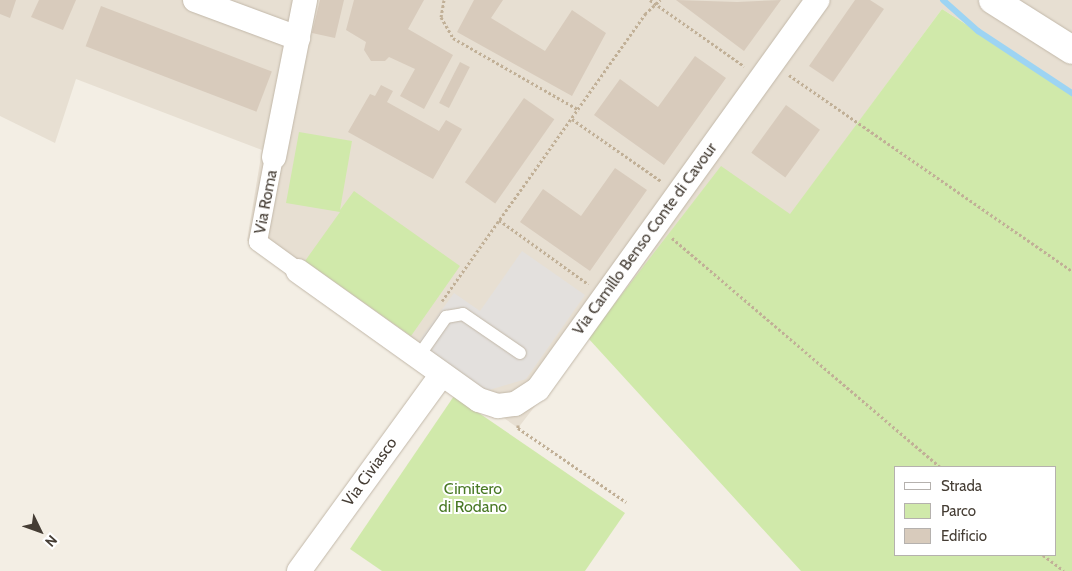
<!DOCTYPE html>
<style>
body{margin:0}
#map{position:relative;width:1072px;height:571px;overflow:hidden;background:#f3eee4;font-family:Cabin,sans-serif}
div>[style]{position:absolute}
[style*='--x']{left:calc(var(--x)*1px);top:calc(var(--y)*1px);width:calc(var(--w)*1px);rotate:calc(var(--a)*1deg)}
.residential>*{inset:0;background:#e7dfd2}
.green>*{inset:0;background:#d0e9aa}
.parking>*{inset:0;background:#e3e0dd}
.stream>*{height:6px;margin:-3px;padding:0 3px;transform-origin:3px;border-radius:3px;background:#9dd4f3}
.building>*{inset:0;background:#d8cbbc;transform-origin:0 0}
.path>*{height:3px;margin-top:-1.5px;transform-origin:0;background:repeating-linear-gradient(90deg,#c1b097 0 2.5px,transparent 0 5px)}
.roads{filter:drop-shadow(0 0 1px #c2b8a9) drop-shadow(0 0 1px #c2b8a9)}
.service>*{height:12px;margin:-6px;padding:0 6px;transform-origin:6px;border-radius:6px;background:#fff}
.pedestrian>*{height:18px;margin:-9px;padding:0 9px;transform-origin:9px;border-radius:9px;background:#fff}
.minor>*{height:24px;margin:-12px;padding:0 12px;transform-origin:12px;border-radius:12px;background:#fff}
.tertiary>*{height:28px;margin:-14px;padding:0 14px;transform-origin:14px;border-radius:14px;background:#fff}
span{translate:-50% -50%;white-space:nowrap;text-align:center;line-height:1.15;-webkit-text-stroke:4px #fff;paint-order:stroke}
.street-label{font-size:16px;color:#453d34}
.park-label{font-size:16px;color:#497925}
.legend{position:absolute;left:894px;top:466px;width:162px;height:90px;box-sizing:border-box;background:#fff;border:1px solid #b5b1ae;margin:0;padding:6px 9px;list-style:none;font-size:15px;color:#453d34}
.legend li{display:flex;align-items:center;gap:10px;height:25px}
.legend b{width:25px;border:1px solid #b5b1ae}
.north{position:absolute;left:15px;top:506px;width:50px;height:50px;-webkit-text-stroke:4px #fff;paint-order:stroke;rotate:132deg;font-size:14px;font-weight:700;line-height:20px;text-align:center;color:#453d34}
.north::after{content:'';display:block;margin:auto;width:18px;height:22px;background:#453d34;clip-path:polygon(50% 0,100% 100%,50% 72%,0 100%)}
</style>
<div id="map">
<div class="residential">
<div style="clip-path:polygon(0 0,1072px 0,1072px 90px,942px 9px,790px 215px,721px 167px,518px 428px,256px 242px,247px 241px,262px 150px,76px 79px,55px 143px,0 116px)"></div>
</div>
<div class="green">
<div style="clip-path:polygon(evenodd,942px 9px,1072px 92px,1072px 571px,801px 571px,588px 338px,721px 166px,790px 214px,942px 9px,896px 467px,1056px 467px,1056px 555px,896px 555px,896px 467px)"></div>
<div style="clip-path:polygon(299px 132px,352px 141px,340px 210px,354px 191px,460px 266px,411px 336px,305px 261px,340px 212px,286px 203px)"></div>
<div style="clip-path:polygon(454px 396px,625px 513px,585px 571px,382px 571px,350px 549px)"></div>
</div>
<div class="parking">
<div style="clip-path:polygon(522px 251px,585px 295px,526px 379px,486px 391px,417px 344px,454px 293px,480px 311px)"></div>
</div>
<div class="stream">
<div style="--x:943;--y:0;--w:47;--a:41.5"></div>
<div style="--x:978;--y:31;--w:113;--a:33.4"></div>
</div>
<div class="building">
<div style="clip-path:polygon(0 0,16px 0,10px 18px,0 14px)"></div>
<div style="clip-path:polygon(39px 0,76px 0,63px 30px,31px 17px)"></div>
<div style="clip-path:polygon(320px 0,344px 0,335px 38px,312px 33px)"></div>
<div style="clip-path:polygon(354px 0,424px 0,408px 29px,453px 55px,424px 109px,400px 96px,415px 69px,389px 57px,385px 61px,371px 61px,364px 50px,366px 42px,346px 30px)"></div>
<div style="clip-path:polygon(474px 0,503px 0,491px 18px,545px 51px,572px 10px,606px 33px,572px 96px,457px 32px)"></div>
<div style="clip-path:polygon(676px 0,737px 2px,781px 0,744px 51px)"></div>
<div style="clip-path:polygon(855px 0,870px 0,884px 9px,833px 82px,809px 66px)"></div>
<div style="left:101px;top:6px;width:183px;height:43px;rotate:21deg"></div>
<div style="clip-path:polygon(695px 56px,726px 78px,664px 165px,594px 115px,620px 79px,658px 107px)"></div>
<div style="left:460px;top:62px;width:11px;height:46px;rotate:27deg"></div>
<div style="clip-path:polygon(381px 85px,393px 91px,387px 102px,439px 131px,446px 120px,462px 129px,433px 179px,348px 132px,370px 94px,375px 96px)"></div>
<div style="left:524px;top:98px;width:37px;height:103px;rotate:35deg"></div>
<div style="left:786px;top:105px;width:42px;height:59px;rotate:36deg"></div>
<div style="clip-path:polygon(615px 168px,647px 190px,590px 271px,520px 222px,543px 189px,581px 216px)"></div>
</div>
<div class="path">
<div style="--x:444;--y:0;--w:17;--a:100"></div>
<div style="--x:441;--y:17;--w:24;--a:60"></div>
<div style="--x:453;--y:38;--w:145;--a:29.7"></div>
<div style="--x:650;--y:0;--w:115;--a:35.1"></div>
<div style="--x:789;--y:75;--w:344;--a:34.7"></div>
<div style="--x:572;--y:119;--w:108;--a:34.9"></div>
<div style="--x:499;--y:220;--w:110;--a:35.7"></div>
<div style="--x:672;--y:238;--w:353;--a:40.5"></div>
<div style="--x:442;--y:301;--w:352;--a:-54.7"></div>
<div style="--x:645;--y:14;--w:21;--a:-43"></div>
<div style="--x:518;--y:425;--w:3;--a:90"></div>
<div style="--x:518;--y:428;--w:131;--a:34.4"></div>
<div style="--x:1043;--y:555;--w:26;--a:37"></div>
</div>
<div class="roads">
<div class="service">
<div style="--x:418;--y:357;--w:49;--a:-55"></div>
<div style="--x:446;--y:317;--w:17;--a:-10"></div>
<div style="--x:463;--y:314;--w:69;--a:34.4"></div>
</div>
<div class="pedestrian">
<div style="--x:274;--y:157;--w:86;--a:100.7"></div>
<div style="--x:258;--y:242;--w:49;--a:35.9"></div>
</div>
<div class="minor">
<div style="--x:195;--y:0;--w:110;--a:20.3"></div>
<div style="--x:274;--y:157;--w:160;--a:-78.8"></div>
<div style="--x:298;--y:271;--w:222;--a:35.5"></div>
<div style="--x:479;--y:400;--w:20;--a:18"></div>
<div style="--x:498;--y:406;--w:17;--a:-7"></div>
<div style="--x:515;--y:404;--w:27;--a:-33"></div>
<div style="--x:538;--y:389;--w:479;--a:-54.3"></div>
<div style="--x:299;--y:571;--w:243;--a:-54"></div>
</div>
<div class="tertiary">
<div style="--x:993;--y:0;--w:93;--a:32.3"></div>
</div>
</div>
<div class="street-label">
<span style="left:266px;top:202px;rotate:-79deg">Via Roma</span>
<span style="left:645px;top:239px;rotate:-54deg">Via Camillo Benso Conte di Cavour</span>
<span style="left:370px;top:472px;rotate:-54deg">Via Civiasco</span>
</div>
<div class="park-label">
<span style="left:473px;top:498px">Cimitero<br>di Rodano</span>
</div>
<ul class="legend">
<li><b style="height:6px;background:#fff"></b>Strada</li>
<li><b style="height:14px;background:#d0e9aa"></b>Parco</li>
<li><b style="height:14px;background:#d8cbbc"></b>Edificio</li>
</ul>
<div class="north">N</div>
</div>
